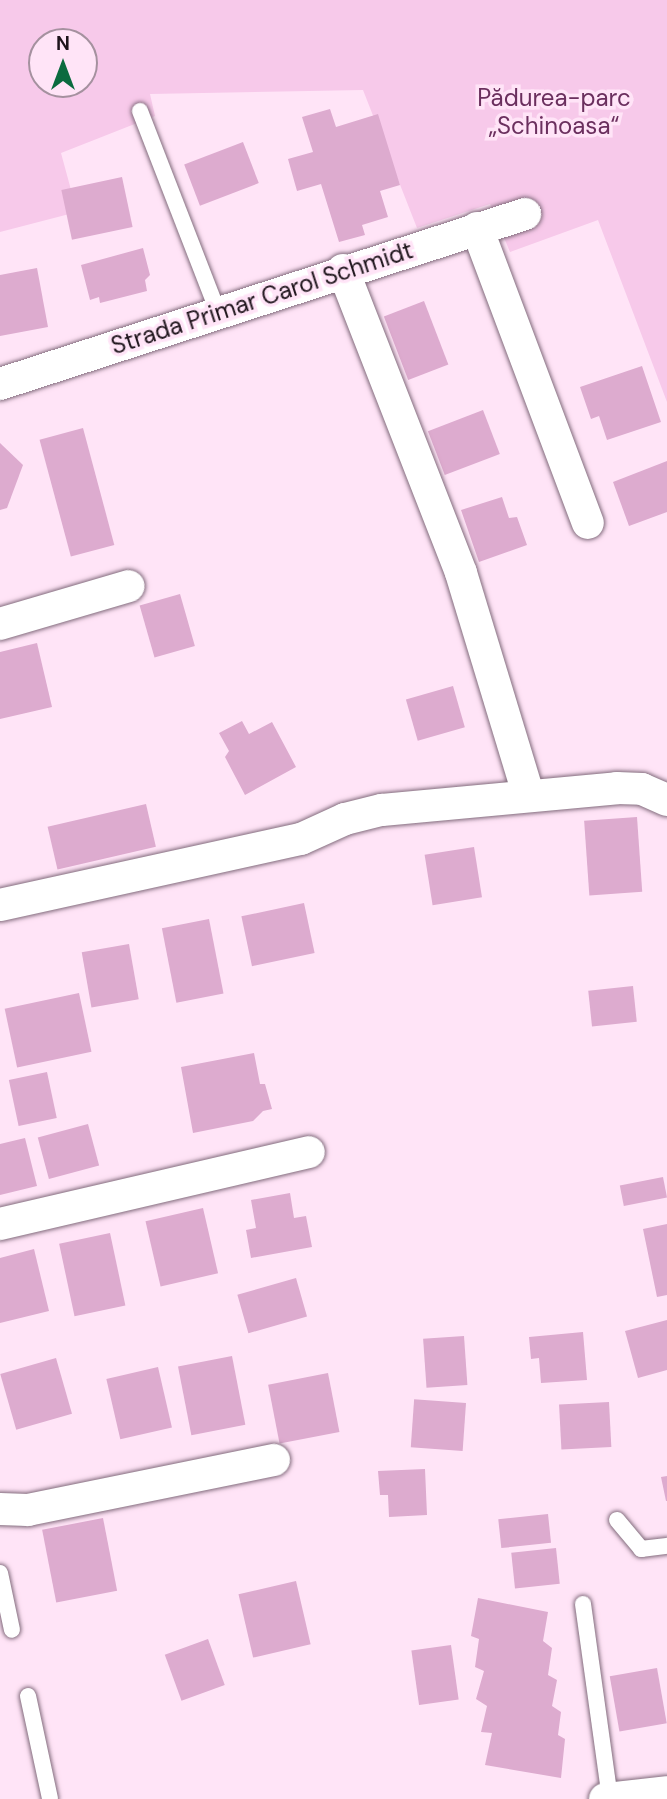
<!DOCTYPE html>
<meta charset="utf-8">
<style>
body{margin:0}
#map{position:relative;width:667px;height:1799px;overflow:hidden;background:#ffe4f7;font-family:"DM Sans",sans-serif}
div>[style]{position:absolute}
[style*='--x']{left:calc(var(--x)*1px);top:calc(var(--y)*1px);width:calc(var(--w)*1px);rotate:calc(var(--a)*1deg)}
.green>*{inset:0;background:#f7c9ea}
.building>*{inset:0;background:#ddabcf;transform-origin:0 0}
.roads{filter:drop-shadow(0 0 2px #836c7d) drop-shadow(0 0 2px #836c7d)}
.lane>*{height:16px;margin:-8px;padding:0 8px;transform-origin:8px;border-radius:8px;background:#fff}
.street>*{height:32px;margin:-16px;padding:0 16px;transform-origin:16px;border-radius:16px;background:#fff}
span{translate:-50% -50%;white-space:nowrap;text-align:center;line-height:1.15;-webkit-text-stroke:7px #ffe4f7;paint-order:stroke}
.park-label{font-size:24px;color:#6b2f5e}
.street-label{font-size:24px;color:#1e141b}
.north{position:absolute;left:28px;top:28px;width:70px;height:70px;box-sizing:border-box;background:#ffe4f7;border:2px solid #a5919f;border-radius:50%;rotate:0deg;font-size:19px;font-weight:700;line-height:28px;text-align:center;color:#1e141b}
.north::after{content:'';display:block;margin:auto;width:24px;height:32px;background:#0b6b3f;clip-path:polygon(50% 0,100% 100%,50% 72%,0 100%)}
</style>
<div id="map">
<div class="green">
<div style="clip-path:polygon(evenodd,0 0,667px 0,667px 402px,598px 220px,510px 252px,490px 204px,417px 228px,363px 90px,150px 94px,155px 116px,61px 153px,77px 212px,0 232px,0 0,42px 42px,84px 42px,84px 84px,42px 84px,42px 42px)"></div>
</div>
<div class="building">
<div style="clip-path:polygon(330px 109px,336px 127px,378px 114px,400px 185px,380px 191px,388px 217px,362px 225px,365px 235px,339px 242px,321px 184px,297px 191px,288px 159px,313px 152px,302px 117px)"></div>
<div style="left:243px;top:142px;width:44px;height:63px;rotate:69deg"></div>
<div style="left:122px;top:177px;width:51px;height:62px;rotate:78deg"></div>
<div style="clip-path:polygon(143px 248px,150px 275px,145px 280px,147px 291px,100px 303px,99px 297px,90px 300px,81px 265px)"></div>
<div style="clip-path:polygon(37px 268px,48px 327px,0 336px,0 275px)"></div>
<div style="left:424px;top:301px;width:68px;height:43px;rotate:69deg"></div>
<div style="clip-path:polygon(642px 366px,661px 422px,607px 440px,599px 416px,591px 419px,580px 387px)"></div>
<div style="left:483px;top:410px;width:47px;height:59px;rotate:69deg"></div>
<div style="left:83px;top:428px;width:121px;height:45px;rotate:75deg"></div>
<div style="clip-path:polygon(0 443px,23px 465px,7px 508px,0 510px)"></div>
<div style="clip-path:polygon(667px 461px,667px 512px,629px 526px,613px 482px)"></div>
<div style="clip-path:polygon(502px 497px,509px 518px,517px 517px,527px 545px,479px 562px,461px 510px)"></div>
<div style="left:180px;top:594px;width:54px;height:42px;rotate:74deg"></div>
<div style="clip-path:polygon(37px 643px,52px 707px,0 719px,0 652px)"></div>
<div style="left:453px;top:686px;width:43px;height:49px;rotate:74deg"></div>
<div style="clip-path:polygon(242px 721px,249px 734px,272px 722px,296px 767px,245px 795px,225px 757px,229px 751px,219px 733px)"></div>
<div style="left:146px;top:804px;width:44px;height:101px;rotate:77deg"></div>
<div style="left:637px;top:817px;width:75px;height:53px;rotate:86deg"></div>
<div style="left:474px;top:847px;width:51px;height:50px;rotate:81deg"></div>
<div style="left:304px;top:903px;width:51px;height:64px;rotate:78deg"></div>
<div style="left:209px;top:919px;width:76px;height:48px;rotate:79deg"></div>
<div style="left:129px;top:944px;width:56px;height:48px;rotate:80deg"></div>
<div style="left:633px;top:986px;width:36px;height:45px;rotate:84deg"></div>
<div style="left:79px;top:993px;width:60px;height:76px;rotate:78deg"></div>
<div style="clip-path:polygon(254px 1053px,260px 1084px,265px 1084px,272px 1109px,263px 1111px,253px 1121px,193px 1133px,181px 1067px)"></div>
<div style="left:47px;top:1072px;width:47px;height:39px;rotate:78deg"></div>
<div style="left:88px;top:1124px;width:43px;height:52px;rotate:75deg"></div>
<div style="clip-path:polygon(25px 1138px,37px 1186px,0 1195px,0 1144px)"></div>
<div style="left:663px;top:1177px;width:21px;height:44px;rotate:79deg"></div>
<div style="clip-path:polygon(290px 1193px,294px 1218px,306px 1216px,312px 1247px,251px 1258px,246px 1230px,256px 1228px,251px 1200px)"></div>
<div style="left:203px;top:1208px;width:67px;height:59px;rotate:77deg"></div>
<div style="clip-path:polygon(667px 1224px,667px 1295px,657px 1297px,643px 1229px)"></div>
<div style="left:110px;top:1233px;width:74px;height:52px;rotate:78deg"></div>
<div style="clip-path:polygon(34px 1249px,49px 1311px,0 1323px,0 1258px)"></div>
<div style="left:296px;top:1278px;width:40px;height:61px;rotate:74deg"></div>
<div style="clip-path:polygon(667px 1320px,667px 1370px,638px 1378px,625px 1331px)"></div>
<div style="clip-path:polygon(583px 1332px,587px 1380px,541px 1383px,539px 1358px,531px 1359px,529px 1337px)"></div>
<div style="left:464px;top:1336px;width:49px;height:41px;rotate:86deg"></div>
<div style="left:232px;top:1356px;width:70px;height:55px;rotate:79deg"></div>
<div style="left:56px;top:1358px;width:58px;height:58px;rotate:74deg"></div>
<div style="left:158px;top:1367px;width:62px;height:53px;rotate:77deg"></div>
<div style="left:328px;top:1373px;width:60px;height:61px;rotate:79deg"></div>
<div style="left:609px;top:1402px;width:45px;height:50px;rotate:87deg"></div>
<div style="left:466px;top:1403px;width:48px;height:52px;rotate:94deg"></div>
<div style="clip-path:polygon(425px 1469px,427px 1515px,389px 1517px,388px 1495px,380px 1495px,378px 1471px)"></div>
<div style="clip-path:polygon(667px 1476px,667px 1501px,666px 1501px,661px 1477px)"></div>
<div style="left:548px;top:1514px;width:29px;height:50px;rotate:84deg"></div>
<div style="left:103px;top:1518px;width:74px;height:62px;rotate:79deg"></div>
<div style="left:556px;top:1548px;width:36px;height:45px;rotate:84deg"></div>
<div style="left:296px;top:1581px;width:65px;height:59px;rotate:77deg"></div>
<div style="clip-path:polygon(478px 1598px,548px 1612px,543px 1641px,552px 1648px,548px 1675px,557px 1680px,552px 1706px,561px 1712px,558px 1735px,565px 1739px,561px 1778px,485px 1765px,492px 1733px,481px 1732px,487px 1706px,476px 1699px,484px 1671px,475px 1667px,479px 1639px,471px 1636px)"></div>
<div style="left:208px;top:1639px;width:49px;height:46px;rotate:70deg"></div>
<div style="left:451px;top:1645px;width:55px;height:40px;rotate:82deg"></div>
<div style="left:657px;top:1668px;width:56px;height:48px;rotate:80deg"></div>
</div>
<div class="roads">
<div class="lane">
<div style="--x:140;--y:111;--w:216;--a:68.8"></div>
<div style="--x:617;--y:1520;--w:38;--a:50"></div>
<div style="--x:641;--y:1549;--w:26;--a:-7"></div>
<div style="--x:0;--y:1573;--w:58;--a:78.1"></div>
<div style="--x:583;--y:1604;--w:197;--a:82.1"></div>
<div style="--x:28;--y:1696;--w:105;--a:77.9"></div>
</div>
<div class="street">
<div style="--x:477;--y:228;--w:315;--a:69.4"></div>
<div style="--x:343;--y:270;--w:325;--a:68.7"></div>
<div style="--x:461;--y:573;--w:230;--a:73.1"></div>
<div style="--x:0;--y:384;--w:552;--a:-17.94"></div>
<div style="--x:0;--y:624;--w:134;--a:-16.4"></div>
<div style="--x:0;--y:905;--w:308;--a:-12.4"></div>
<div style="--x:301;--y:839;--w:48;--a:-24.4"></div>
<div style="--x:345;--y:819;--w:38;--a:-14"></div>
<div style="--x:382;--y:810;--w:236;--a:-5.3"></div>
<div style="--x:617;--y:788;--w:25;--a:2"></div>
<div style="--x:642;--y:789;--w:27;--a:24"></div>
<div style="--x:0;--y:1224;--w:317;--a:-13.1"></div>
<div style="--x:0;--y:1509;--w:28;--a:2"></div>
<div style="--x:28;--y:1510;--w:251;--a:-11.5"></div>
<div style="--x:605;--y:1799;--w:62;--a:-6.4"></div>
</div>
</div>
<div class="park-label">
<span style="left:554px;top:112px">Pădurea-parc<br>„Schinoasa“</span>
</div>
<div class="street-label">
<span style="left:262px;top:298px;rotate:-18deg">Strada Primar Carol Schmidt</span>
</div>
<div class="north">N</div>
</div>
